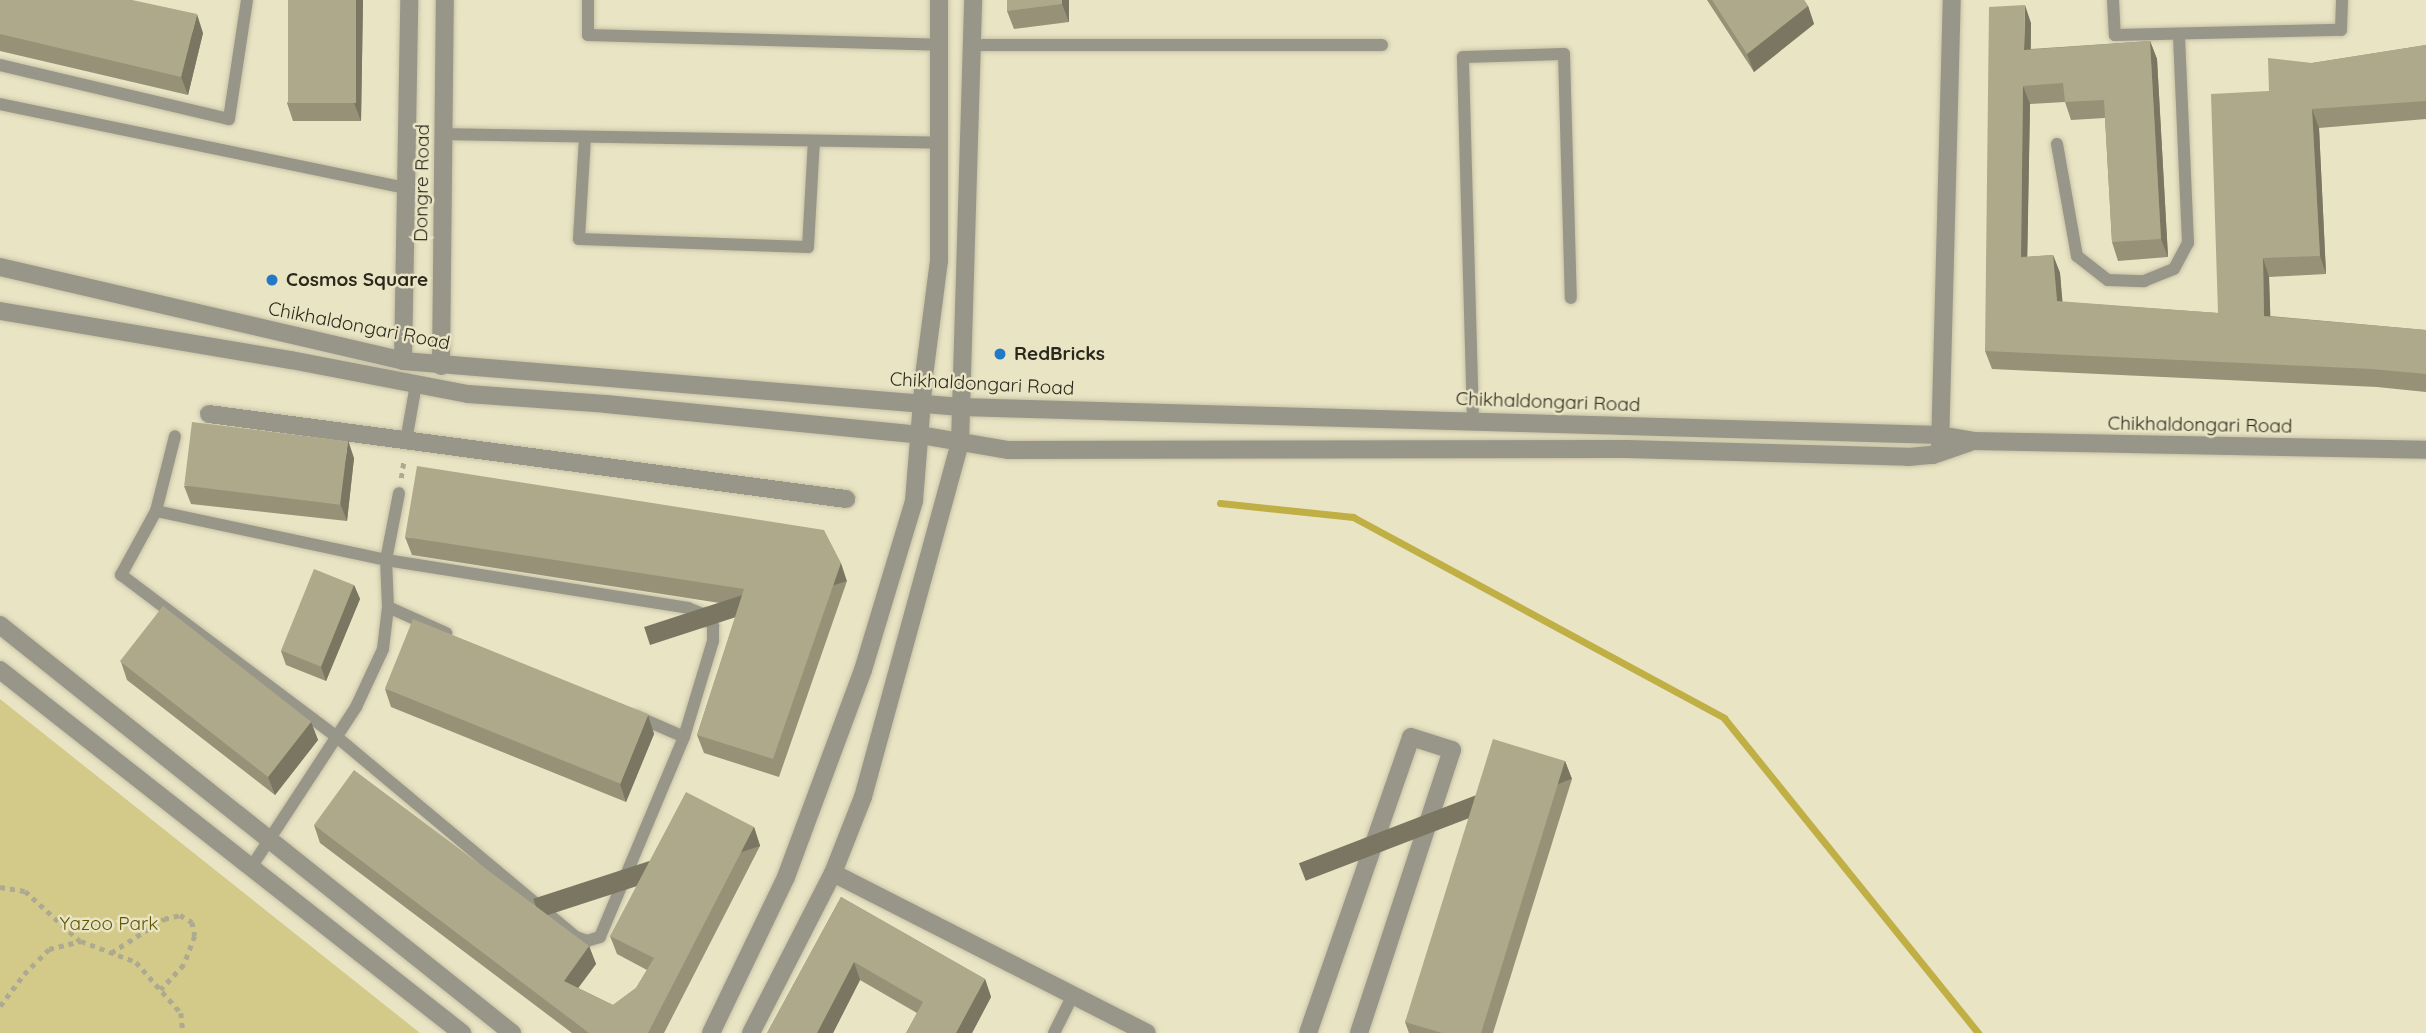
<!DOCTYPE html>
<style>
body{margin:0}
#map{position:relative;width:2426px;height:1033px;overflow:hidden;background:#e9e4c4;font-family:Quicksand,sans-serif}
div>[style]{position:absolute}
[style*='--x']{left:calc(var(--x)*1px);top:calc(var(--y)*1px);width:calc(var(--w)*1px);rotate:calc(var(--a)*1deg)}
.green>*{inset:0;background:#d3c989}
.stream>*{height:7px;margin:-3.5px;padding:0 3.5px;transform-origin:3.5px;border-radius:3.5px;background:#c0af44}
.path>*{height:4.5px;margin-top:-2.25px;transform-origin:0;background:repeating-linear-gradient(90deg,#aeaa90 0 5px,transparent 0 10px)}
.roads{filter:drop-shadow(0 0 2px #c7c2a6) drop-shadow(0 0 2px #c7c2a6)}
.service>*{height:12px;margin:-6px;padding:0 6px;transform-origin:6px;border-radius:6px;background:#989689}
.minor>*{height:18px;margin:-9px;padding:0 9px;transform-origin:9px;border-radius:9px;background:#989689}
.tertiary>*{height:18px;margin:-9px;padding:0 9px;transform-origin:9px;border-radius:9px;background:#989689}
.wall>*{inset:0;background:#969177}
.shaded-wall>*{inset:0;background:#7a7661;transform-origin:0 0}
.building>*{inset:0;background:#aea98a;transform-origin:0 0}
.dots>*{width:19px;height:19px;translate:-50% -50%;box-sizing:border-box;border:4px solid #e9e4c4;border-radius:50%}
span{translate:-50% -50%;white-space:nowrap;text-align:center;line-height:1.15;-webkit-text-stroke:5px #e9e4c4;paint-order:stroke}
.street-label{font-size:19px;color:#2b291d}
.poi-label{font-size:19px;color:#2b291d;font-weight:700}
.left{translate:0 -50%;text-align:left}
.park-label{font-size:19px;color:#625600}
</style>
<div id="map">
<div class="green">
<div style="clip-path:polygon(0 699px,420px 1033px,0 1033px)"></div>
</div>
<div class="stream">
<div style="--x:1220;--y:503;--w:134;--a:6"></div>
<div style="--x:1353;--y:517;--w:422;--a:28.4"></div>
<div style="--x:1724;--y:718;--w:405;--a:51.1"></div>
</div>
<div class="path">
<div style="--x:401;--y:478;--w:19;--a:-81"></div>
<div style="--x:0;--y:887;--w:25;--a:9"></div>
<div style="--x:25;--y:891;--w:74;--a:42.3"></div>
<div style="--x:111;--y:953;--w:63;--a:-32.7"></div>
<div style="--x:164;--y:919;--w:16;--a:-14"></div>
<div style="--x:180;--y:915;--w:14;--a:30"></div>
<div style="--x:192;--y:922;--w:14;--a:78"></div>
<div style="--x:195;--y:936;--w:31;--a:111"></div>
<div style="--x:184;--y:965;--w:34;--a:133"></div>
<div style="--x:0;--y:1006;--w:40;--a:-53"></div>
<div style="--x:24;--y:974;--w:35;--a:-45"></div>
<div style="--x:49;--y:949;--w:33;--a:-14"></div>
<div style="--x:81;--y:941;--w:59;--a:20.9"></div>
<div style="--x:136;--y:962;--w:68;--a:48.6"></div>
<div style="--x:181;--y:1013;--w:20;--a:84"></div>
</div>
<div class="roads">
<div class="service">
<div style="--x:588;--y:0;--w:35;--a:90"></div>
<div style="--x:588;--y:35;--w:351;--a:1.6"></div>
<div style="--x:2113;--y:0;--w:35;--a:87"></div>
<div style="--x:2115;--y:35;--w:226;--a:-1.3"></div>
<div style="--x:2341;--y:30;--w:30;--a:-88"></div>
<div style="--x:972;--y:45;--w:410;--a:0"></div>
<div style="--x:0;--y:65;--w:235;--a:13.3"></div>
<div style="--x:229;--y:119;--w:120;--a:-81.4"></div>
<div style="--x:0;--y:104;--w:415;--a:11.7"></div>
<div style="--x:444;--y:134;--w:495;--a:1"></div>
<div style="--x:585;--y:137;--w:102;--a:93.4"></div>
<div style="--x:579;--y:239;--w:229;--a:2"></div>
<div style="--x:808;--y:247;--w:106;--a:-86.8"></div>
<div style="--x:2057;--y:144;--w:114;--a:79.9"></div>
<div style="--x:2077;--y:256;--w:39;--a:38"></div>
<div style="--x:2108;--y:280;--w:36;--a:2"></div>
<div style="--x:2144;--y:281;--w:32;--a:-22"></div>
<div style="--x:2174;--y:269;--w:30;--a:-62"></div>
<div style="--x:2188;--y:243;--w:209;--a:-92.5"></div>
<div style="--x:1473;--y:420;--w:363;--a:-91.6"></div>
<div style="--x:1463;--y:57;--w:101;--a:-1.7"></div>
<div style="--x:1564;--y:54;--w:244;--a:88.4"></div>
<div style="--x:406;--y:441;--w:58;--a:-80"></div>
<div style="--x:156;--y:511;--w:235;--a:12"></div>
<div style="--x:386;--y:560;--w:306;--a:9"></div>
<div style="--x:688;--y:608;--w:16;--a:22"></div>
<div style="--x:703;--y:614;--w:16;--a:50"></div>
<div style="--x:713;--y:626;--w:15;--a:90"></div>
<div style="--x:713;--y:641;--w:100;--a:106.8"></div>
<div style="--x:684;--y:737;--w:217;--a:112.8"></div>
<div style="--x:600;--y:937;--w:14;--a:163"></div>
<div style="--x:587;--y:941;--w:12;--a:-160"></div>
<div style="--x:576;--y:937;--w:312;--a:-140.1"></div>
<div style="--x:337;--y:737;--w:270;--a:-143.1"></div>
<div style="--x:121;--y:575;--w:73;--a:-61.3"></div>
<div style="--x:156;--y:511;--w:77;--a:-75.8"></div>
<div style="--x:388;--y:607;--w:64;--a:24.1"></div>
<div style="--x:636;--y:716;--w:52;--a:23.6"></div>
<div style="--x:252;--y:866;--w:190;--a:-56.8"></div>
<div style="--x:356;--y:707;--w:64;--a:-65"></div>
<div style="--x:383;--y:649;--w:42;--a:-83.2"></div>
<div style="--x:388;--y:607;--w:47;--a:-92.4"></div>
<div style="--x:386;--y:560;--w:68;--a:-79"></div>
<div style="--x:1054;--y:1033;--w:42;--a:-63.4"></div>
</div>
<div class="minor">
<div style="--x:209;--y:414;--w:643;--a:7.6"></div>
<div style="--x:1940;--y:448;--w:448;--a:-88.5"></div>
<div style="--x:833;--y:873;--w:352;--a:27"></div>
</div>
<div class="tertiary">
<div style="--x:0;--y:267;--w:414;--a:13.1"></div>
<div style="--x:403;--y:361;--w:560;--a:4.71"></div>
<div style="--x:961;--y:407;--w:979;--a:1.64"></div>
<div style="--x:1940;--y:435;--w:34;--a:10"></div>
<div style="--x:1973;--y:441;--w:453;--a:1.1"></div>
<div style="--x:0;--y:311;--w:295;--a:9.6"></div>
<div style="--x:291;--y:360;--w:180;--a:10.9"></div>
<div style="--x:468;--y:394;--w:138;--a:4.1"></div>
<div style="--x:606;--y:404;--w:316;--a:5.6"></div>
<div style="--x:920;--y:435;--w:90;--a:9.6"></div>
<div style="--x:1009;--y:450;--w:618;--a:-0.09"></div>
<div style="--x:1627;--y:449;--w:281;--a:1.6"></div>
<div style="--x:1908;--y:457;--w:25;--a:-5"></div>
<div style="--x:1933;--y:455;--w:39;--a:-19"></div>
<div style="--x:403;--y:361;--w:361;--a:-89"></div>
<div style="--x:441;--y:366;--w:366;--a:-89.4"></div>
<div style="--x:0;--y:625;--w:655;--a:38.55"></div>
<div style="--x:0;--y:670;--w:588;--a:38.16"></div>
<div style="--x:711;--y:1033;--w:173;--a:-64.3"></div>
<div style="--x:786;--y:877;--w:221;--a:-69.6"></div>
<div style="--x:863;--y:670;--w:177;--a:-73.2"></div>
<div style="--x:914;--y:501;--w:125;--a:-85.4"></div>
<div style="--x:924;--y:376;--w:116;--a:-82.6"></div>
<div style="--x:939;--y:261;--w:261;--a:-90"></div>
<div style="--x:751;--y:1033;--w:180;--a:-62.9"></div>
<div style="--x:833;--y:873;--w:82;--a:-68.5"></div>
<div style="--x:863;--y:797;--w:367;--a:-74.7"></div>
<div style="--x:960;--y:443;--w:443;--a:-88.3"></div>
<div style="--x:1308;--y:1033;--w:313;--a:-70.8"></div>
<div style="--x:1411;--y:737;--w:43;--a:17.6"></div>
<div style="--x:1452;--y:750;--w:298;--a:108.2"></div>
</div>
</div>
<div class="wall">
<div style="clip-path:polygon(0 0,203px 33px,188px 95px,0 51px)"></div>
<div style="clip-path:polygon(363px 0,361px 121px,293px 121px,287px 103px)"></div>
<div style="clip-path:polygon(1007px 0,1069px 0,1069px 22px,1014px 29px,1007px 11px)"></div>
<div style="clip-path:polygon(1707px 0,1804px 0,1808px 6px,1814px 24px,1754px 72px)"></div>
<div style="clip-path:polygon(2031px 23px,2031px 49px,2150px 41px,2157px 59px,2168px 257px,2118px 261px,2112px 242px,2105px 118px,2071px 120px,2065px 102px,2030px 104px,2027px 257px,2053px 255px,2060px 273px,2062px 302px,2218px 313px,2269px 91px,2312px 63px,2426px 45px,2426px 119px,2319px 128px,2326px 274px,2269px 277px,2270px 316px,2426px 330px,2426px 392px,2377px 387px,1992px 369px,1985px 351px)"></div>
<div style="clip-path:polygon(354px 458px,347px 521px,191px 504px,184px 486px)"></div>
<div style="clip-path:polygon(405px 537px,847px 581px,779px 777px,704px 753px,697px 735px,739px 606px,412px 555px)"></div>
<div style="clip-path:polygon(354px 585px,360px 599px,326px 681px,286px 665px,281px 651px)"></div>
<div style="clip-path:polygon(121px 662px,311px 722px,318px 740px,275px 795px,127px 680px)"></div>
<div style="clip-path:polygon(385px 689px,648px 715px,654px 734px,626px 802px,391px 707px)"></div>
<div style="clip-path:polygon(1565px 761px,1572px 779px,1493px 1033px,1409px 1033px,1405px 1022px)"></div>
<div style="clip-path:polygon(314px 825px,589px 946px,596px 964px,578px 988px,613px 1005px,636px 988px,647px 970px,617px 954px,610px 936px,754px 827px,760px 846px,664px 1033px,572px 1033px,320px 843px)"></div>
<div style="clip-path:polygon(841px 897px,985px 979px,991px 997px,972px 1033px,906px 1033px,917px 1013px,860px 980px,833px 1033px,767px 1033px)"></div>
</div>
<div class="shaded-wall">
<div style="clip-path:polygon(356px 0,363px 0,361px 121px,354px 103px)"></div>
<div style="clip-path:polygon(1062px 0,1069px 0,1069px 22px,1062px 4px)"></div>
<div style="clip-path:polygon(2025px 5px,2031px 23px,2030px 68px,2024px 50px)"></div>
<div style="clip-path:polygon(1808px 6px,1814px 24px,1754px 72px,1747px 54px)"></div>
<div style="clip-path:polygon(197px 14px,203px 33px,188px 95px,181px 77px)"></div>
<div style="clip-path:polygon(2150px 41px,2157px 59px,2168px 257px,2161px 239px)"></div>
<div style="clip-path:polygon(2023px 86px,2030px 104px,2027px 275px,2021px 257px)"></div>
<div style="clip-path:polygon(2312px 109px,2319px 128px,2326px 274px,2320px 256px)"></div>
<div style="clip-path:polygon(2053px 255px,2060px 273px,2064px 319px,2057px 301px)"></div>
<div style="clip-path:polygon(2263px 258px,2269px 277px,2271px 334px,2264px 316px)"></div>
<div style="clip-path:polygon(348px 440px,354px 458px,347px 521px,340px 503px)"></div>
<div style="left:841px;top:563px;width:19px;height:207px;rotate:72deg"></div>
<div style="clip-path:polygon(354px 585px,360px 599px,326px 681px,321px 667px)"></div>
<div style="clip-path:polygon(648px 715px,654px 734px,626px 802px,620px 784px)"></div>
<div style="clip-path:polygon(311px 722px,318px 740px,275px 795px,268px 777px)"></div>
<div style="left:1565px;top:761px;width:19px;height:285px;rotate:69deg"></div>
<div style="left:754px;top:827px;width:20px;height:232px;rotate:72deg"></div>
<div style="clip-path:polygon(589px 946px,596px 964px,570px 999px,564px 981px)"></div>
<div style="clip-path:polygon(854px 962px,860px 980px,833px 1033px,817px 1033px)"></div>
<div style="clip-path:polygon(985px 979px,991px 997px,972px 1033px,956px 1033px)"></div>
</div>
<div class="building">
<div style="clip-path:polygon(0 0,132px 0,197px 14px,181px 77px,0 34px)"></div>
<div style="left:288px;top:0;width:68px;height:103px"></div>
<div style="clip-path:polygon(1007px 0,1062px 0,1062px 4px,1007px 11px)"></div>
<div style="clip-path:polygon(1712px 0,1804px 0,1808px 6px,1747px 54px)"></div>
<div style="clip-path:polygon(2025px 5px,2024px 50px,2150px 41px,2161px 239px,2112px 242px,2104px 100px,2065px 102px,2063px 83px,2023px 86px,2021px 257px,2053px 255px,2057px 301px,2218px 313px,2211px 94px,2269px 91px,2268px 58px,2312px 63px,2426px 45px,2426px 101px,2312px 109px,2320px 256px,2263px 258px,2264px 316px,2426px 330px,2426px 374px,2371px 369px,1985px 351px,1989px 7px)"></div>
<div style="left:192px;top:422px;width:157px;height:64px;rotate:7deg"></div>
<div style="clip-path:polygon(417px 466px,824px 530px,841px 563px,773px 759px,697px 735px,744px 589px,405px 537px)"></div>
<div style="left:314px;top:569px;width:43px;height:88px;rotate:22deg"></div>
<div style="left:163px;top:606px;width:188px;height:70px;rotate:38deg"></div>
<div style="left:413px;top:619px;width:254px;height:75px;rotate:22deg"></div>
<div style="clip-path:polygon(1493px 739px,1565px 761px,1481px 1033px,1442px 1033px,1405px 1022px)"></div>
<div style="clip-path:polygon(354px 770px,589px 946px,564px 981px,613px 1005px,636px 988px,654px 958px,610px 936px,686px 792px,754px 827px,648px 1033px,589px 1033px,314px 825px)"></div>
<div style="clip-path:polygon(841px 897px,985px 979px,956px 1033px,906px 1033px,923px 1002px,854px 962px,817px 1033px,767px 1033px)"></div>
</div>
<div class="dots">
<div style="left:272px;top:280px;background:#2279c7"></div>
<div style="left:1000px;top:354px;background:#2279c7"></div>
</div>
<div class="street-label">
<span style="left:422px;top:183px;rotate:-89deg">Dongre Road</span>
<span style="left:359px;top:326px;rotate:11deg">Chikhaldongari Road</span>
<span style="left:982px;top:384px;rotate:3deg">Chikhaldongari Road</span>
<span style="left:1548px;top:402px;rotate:2deg">Chikhaldongari Road</span>
<span style="left:2200px;top:425px;rotate:1deg">Chikhaldongari Road</span>
</div>
<div class="poi-label">
<span class="left" style="left:286px;top:280px">Cosmos Square</span>
<span class="left" style="left:1014px;top:354px">RedBricks</span>
</div>
<div class="park-label">
<span style="left:109px;top:924px">Yazoo Park</span>
</div>
</div>
